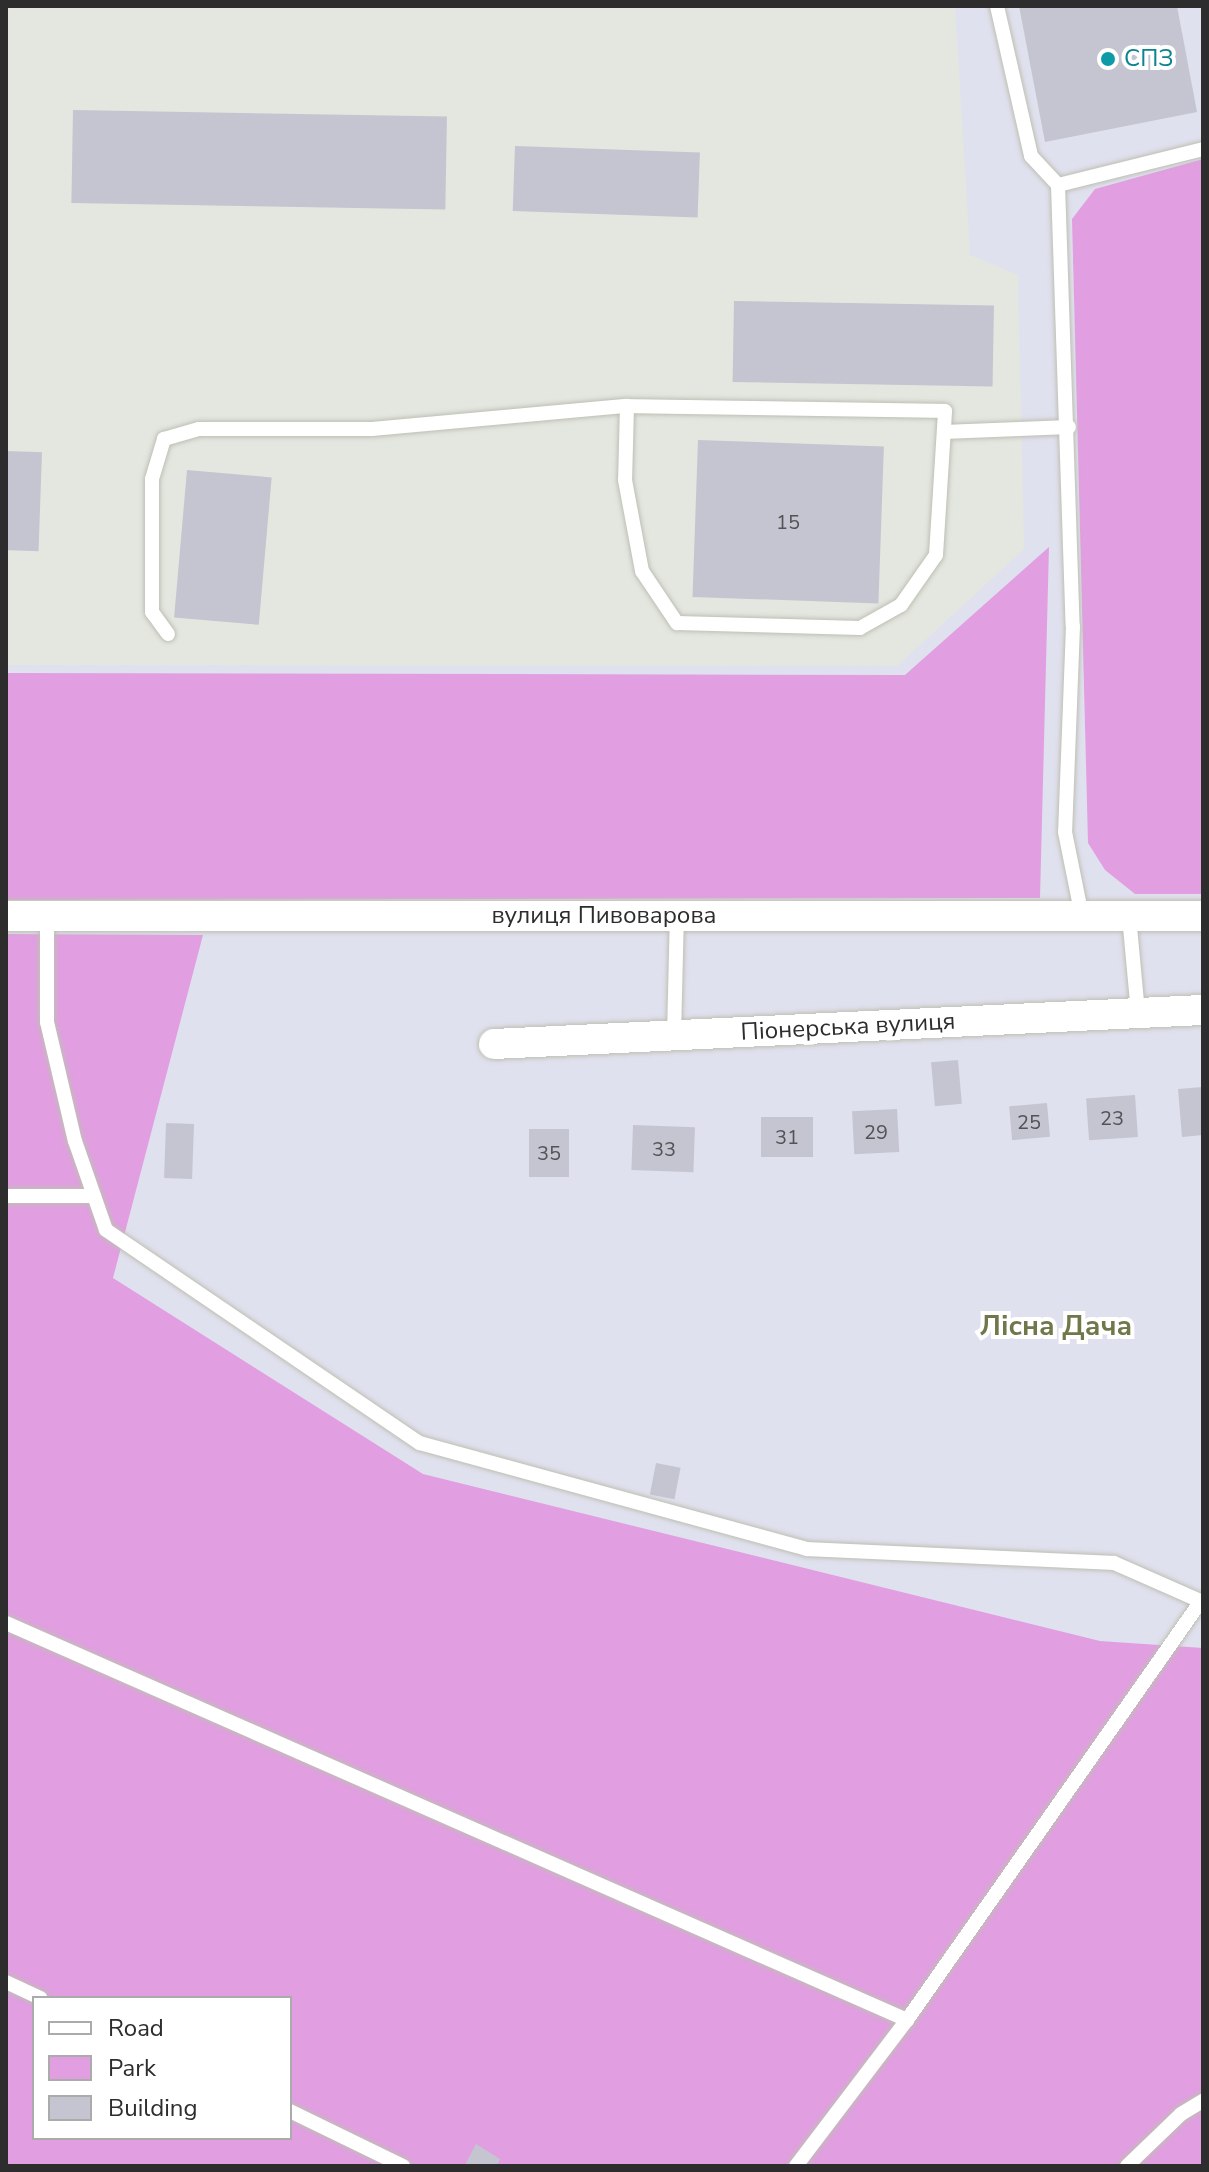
<!DOCTYPE html>
<meta charset="utf-8">
<style>
body{margin:0}
#map{position:relative;width:1209px;height:2172px;overflow:hidden;background:#e0e1ee;font-family:"Nunito Sans",sans-serif}
div>[style]{position:absolute}
[style*='--x']{left:calc(var(--x)*1px);top:calc(var(--y)*1px);width:calc(var(--w)*1px);rotate:calc(var(--a)*1deg)}
.industrial>*{inset:0;background:#e3e7e0}
.green>*{inset:0;background:#e19fe1}
.building>*{inset:0;background:#c4c5d0;transform-origin:0 0}
.roads{filter:drop-shadow(0 0 2px #bebfb3) drop-shadow(0 0 2px #bebfb3)}
.service>*{height:14px;margin:-7px;padding:0 7px;transform-origin:7px;border-radius:7px;background:#fff}
.minor>*{height:30px;margin:-15px;padding:0 15px;transform-origin:15px;border-radius:15px;background:#fff}
.dots>*{width:22px;height:22px;translate:-50% -50%;box-sizing:border-box;border:4px solid #fff;border-radius:50%}
span{translate:-50% -50%;white-space:nowrap;text-align:center;line-height:1.15;-webkit-text-stroke:8px #fff;paint-order:stroke}
.number-label{font-size:20px;color:#535356}
.number-label span{-webkit-text-stroke-width:0}
.culture-label{font-size:24px;color:#0d838f}
.left{translate:0 -50%;text-align:left}
.street-label{font-size:24px;color:#2d2d2d}
.quarter-label{font-size:28px;color:#70774b;font-weight:700}
.frame{position:absolute;inset:0;border:8px solid #2d2d2d;pointer-events:none}
.legend{position:absolute;left:32px;top:1996px;width:260px;height:144px;box-sizing:border-box;background:#fff;border:2px solid #ababab;margin:0;padding:10px 14px;list-style:none;font-size:24px;color:#2d2d2d}
.legend li{display:flex;align-items:center;gap:16px;height:40px}
.legend b{width:40px;border:2px solid #ababab}
</style>
<div id="map">
<div class="industrial">
<div style="clip-path:polygon(6px 6px,955px 6px,970px 255px,1018px 275px,1024px 549px,897px 666px,6px 665px)"></div>
</div>
<div class="green">
<div style="clip-path:polygon(1203px 159px,1203px 894px,1135px 894px,1105px 870px,1088px 843px,1072px 219px,1095px 189px)"></div>
<div style="clip-path:polygon(1049px 547px,1040px 898px,6px 900px,6px 673px,905px 675px)"></div>
<div style="clip-path:polygon(evenodd,6px 934px,203px 935px,113px 1278px,423px 1474px,1100px 1641px,1203px 1648px,1203px 2166px,6px 2166px,6px 934px,34px 1998px,290px 1998px,290px 2138px,34px 2138px,34px 1998px)"></div>
</div>
<div class="building">
<div style="clip-path:polygon(1019px 6px,1177px 6px,1197px 112px,1045px 142px)"></div>
<div style="left:73px;top:110px;width:374px;height:93px;rotate:1deg"></div>
<div style="left:515px;top:146px;width:185px;height:65px;rotate:2deg"></div>
<div style="left:734px;top:301px;width:260px;height:81px;rotate:1deg"></div>
<div style="left:698px;top:440px;width:186px;height:157px;rotate:2deg"></div>
<div style="left:6px;top:451px;width:36px;height:99px;rotate:2deg"></div>
<div style="left:187px;top:470px;width:85px;height:148px;rotate:5deg"></div>
<div style="left:958px;top:1060px;width:44px;height:27px;rotate:85deg"></div>
<div style="clip-path:polygon(1203px 1087px,1203px 1135px,1182px 1137px,1178px 1089px)"></div>
<div style="left:1135px;top:1095px;width:42px;height:49px;rotate:86deg"></div>
<div style="left:1047px;top:1103px;width:34px;height:38px;rotate:85deg"></div>
<div style="left:897px;top:1109px;width:43px;height:45px;rotate:87deg"></div>
<div style="left:761px;top:1117px;width:52px;height:40px"></div>
<div style="left:166px;top:1123px;width:28px;height:55px;rotate:2deg"></div>
<div style="left:633px;top:1125px;width:62px;height:45px;rotate:2deg"></div>
<div style="left:529px;top:1129px;width:40px;height:48px"></div>
<div style="left:656px;top:1463px;width:25px;height:32px;rotate:11deg"></div>
<div style="clip-path:polygon(476px 2144px,500px 2159px,497px 2166px,465px 2165px)"></div>
</div>
<div class="roads">
<div class="service">
<div style="--x:997;--y:6;--w:154;--a:77.2"></div>
<div style="--x:1031;--y:156;--w:40;--a:47"></div>
<div style="--x:1058;--y:185;--w:441;--a:88.1"></div>
<div style="--x:1073;--y:626;--w:206;--a:92.2"></div>
<div style="--x:1065;--y:832;--w:86;--a:78.6"></div>
<div style="--x:1058;--y:185;--w:149;--a:-13.9"></div>
<div style="--x:944;--y:432;--w:125;--a:-2.3"></div>
<div style="--x:168;--y:634;--w:27;--a:-126"></div>
<div style="--x:152;--y:612;--w:133;--a:-90"></div>
<div style="--x:152;--y:479;--w:42;--a:-73.3"></div>
<div style="--x:164;--y:439;--w:36;--a:-16"></div>
<div style="--x:199;--y:429;--w:173;--a:0"></div>
<div style="--x:372;--y:429;--w:256;--a:-5.2"></div>
<div style="--x:627;--y:406;--w:74;--a:91.5"></div>
<div style="--x:625;--y:480;--w:93;--a:79.4"></div>
<div style="--x:642;--y:571;--w:63;--a:56.1"></div>
<div style="--x:677;--y:623;--w:183;--a:1.6"></div>
<div style="--x:860;--y:628;--w:47;--a:-29.3"></div>
<div style="--x:901;--y:605;--w:61;--a:-55"></div>
<div style="--x:936;--y:555;--w:144;--a:-86.4"></div>
<div style="--x:945;--y:411;--w:318;--a:-179.1"></div>
<div style="--x:47;--y:916;--w:106;--a:90"></div>
<div style="--x:47;--y:1022;--w:122;--a:76.8"></div>
<div style="--x:75;--y:1141;--w:94;--a:70.8"></div>
<div style="--x:106;--y:1230;--w:379;--a:34.2"></div>
<div style="--x:420;--y:1443;--w:401;--a:15.3"></div>
<div style="--x:807;--y:1549;--w:307;--a:2.6"></div>
<div style="--x:1114;--y:1563;--w:97;--a:23.7"></div>
<div style="--x:1129;--y:916;--w:97;--a:84.7"></div>
<div style="--x:674;--y:1035;--w:119;--a:-88.6"></div>
<div style="--x:6;--y:1196;--w:88;--a:0"></div>
<div style="--x:6;--y:1623;--w:985;--a:23.78"></div>
<div style="--x:6;--y:1982;--w:38;--a:25"></div>
<div style="--x:290;--y:2111;--w:126;--a:26"></div>
<div style="--x:796;--y:2166;--w:183;--a:-52.8"></div>
<div style="--x:907;--y:2020;--w:512;--a:-54.94"></div>
<div style="--x:1127;--y:2166;--w:75;--a:-43.9"></div>
<div style="--x:1181;--y:2114;--w:26;--a:-31"></div>
</div>
<div class="minor">
<div style="--x:6;--y:916;--w:1197;--a:0"></div>
<div style="--x:494;--y:1044;--w:710;--a:-2.75"></div>
</div>
</div>
<div class="dots">
<div style="left:1108px;top:59px;background:#0f9aa8"></div>
</div>
<div class="number-label">
<span style="left:788px;top:522px">15</span>
<span style="left:1112px;top:1118px">23</span>
<span style="left:1029px;top:1122px">25</span>
<span style="left:876px;top:1132px">29</span>
<span style="left:787px;top:1137px">31</span>
<span style="left:664px;top:1149px">33</span>
<span style="left:549px;top:1153px">35</span>
</div>
<div class="culture-label">
<span class="left" style="left:1124px;top:59px">СПЗ</span>
</div>
<div class="street-label">
<span style="left:604px;top:916px">вулиця Пивоварова</span>
<span style="left:848px;top:1027px;rotate:-3deg">Піонерська вулиця</span>
</div>
<div class="quarter-label">
<span style="left:1056px;top:1326px">Лісна Дача</span>
</div>
<div class="frame"></div>
<ul class="legend">
<li><b style="height:10px;background:#fff"></b>Road</li>
<li><b style="height:22px;background:#e19fe1"></b>Park</li>
<li><b style="height:22px;background:#c4c5d0"></b>Building</li>
</ul>
</div>
